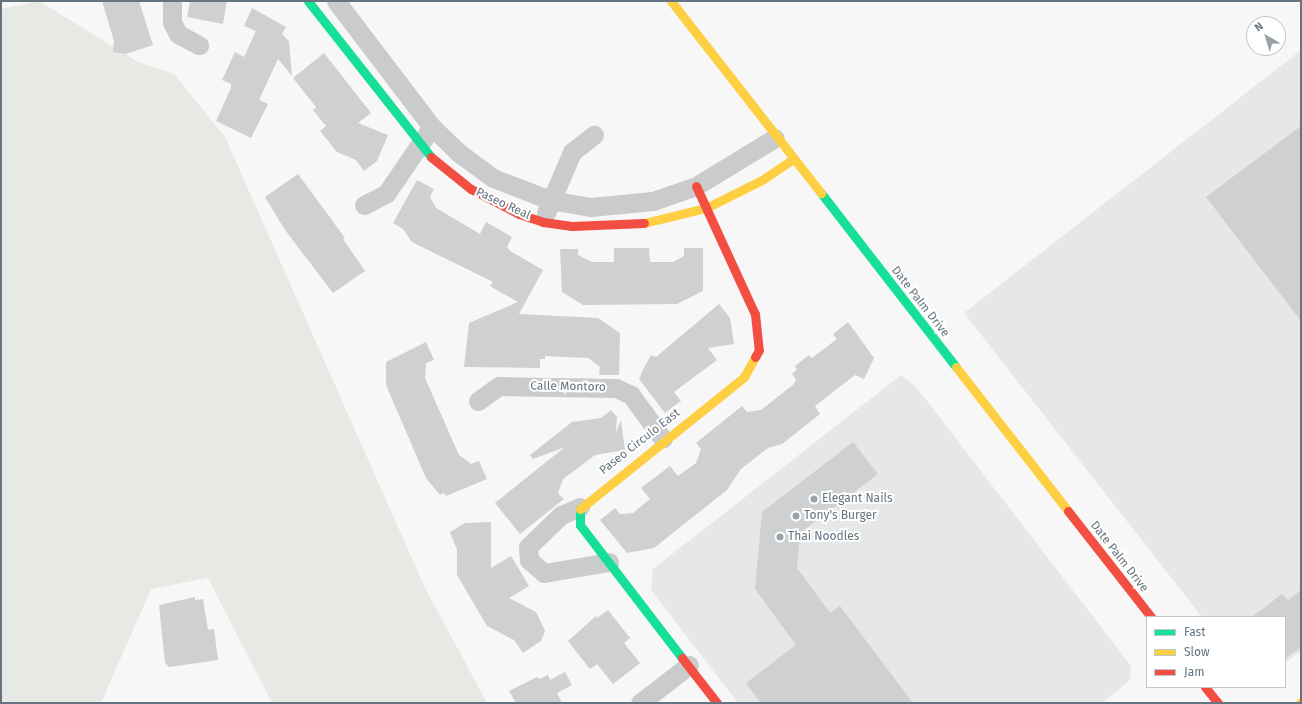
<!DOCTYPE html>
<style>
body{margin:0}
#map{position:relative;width:1302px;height:704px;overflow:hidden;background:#f7f7f7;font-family:"Fira Sans",sans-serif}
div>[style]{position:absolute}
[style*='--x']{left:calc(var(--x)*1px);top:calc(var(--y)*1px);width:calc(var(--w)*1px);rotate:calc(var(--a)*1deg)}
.built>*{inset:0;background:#e6e7e7}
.green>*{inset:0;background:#e6e9e4}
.building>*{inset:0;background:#ced0d1}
.street>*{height:19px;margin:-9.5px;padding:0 9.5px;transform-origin:9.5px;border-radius:9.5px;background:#cacbcc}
.fast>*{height:9px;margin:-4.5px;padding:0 4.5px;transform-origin:4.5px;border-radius:4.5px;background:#16e098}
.slow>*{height:9px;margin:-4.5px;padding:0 4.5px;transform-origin:4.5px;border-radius:4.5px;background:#ffcf43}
.jam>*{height:9px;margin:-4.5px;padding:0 4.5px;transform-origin:4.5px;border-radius:4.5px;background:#f24e42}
.dots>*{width:11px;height:11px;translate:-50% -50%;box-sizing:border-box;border:2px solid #fff;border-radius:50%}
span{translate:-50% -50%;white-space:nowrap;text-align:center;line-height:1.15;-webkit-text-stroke:4px #fff;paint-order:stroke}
.street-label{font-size:12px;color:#65747f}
.poi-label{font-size:12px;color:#65747f}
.left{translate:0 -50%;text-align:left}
.frame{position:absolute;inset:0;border:2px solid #65747f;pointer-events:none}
.legend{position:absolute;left:1146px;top:616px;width:140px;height:72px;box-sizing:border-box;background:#fff;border:1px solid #c1c7cc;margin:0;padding:5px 7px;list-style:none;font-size:12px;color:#65747f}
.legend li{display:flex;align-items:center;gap:8px;height:20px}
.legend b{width:20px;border:1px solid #c1c7cc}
.north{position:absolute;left:1246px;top:16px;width:40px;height:40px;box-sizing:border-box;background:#fff;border:1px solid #c1c7cc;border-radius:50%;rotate:322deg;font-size:11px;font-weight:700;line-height:16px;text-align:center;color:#65747f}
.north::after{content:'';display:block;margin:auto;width:14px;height:18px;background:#98a2a9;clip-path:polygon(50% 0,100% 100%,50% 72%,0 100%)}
</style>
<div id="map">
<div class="built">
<div style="clip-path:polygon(1301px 50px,1301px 651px,1285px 663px,1285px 617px,1202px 617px,964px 313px)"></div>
<div style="clip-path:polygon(901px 375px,917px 388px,1131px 666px,1130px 680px,1102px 703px,738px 703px,651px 590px,653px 569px)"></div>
</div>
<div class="green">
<div style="clip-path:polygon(39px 1px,138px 62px,174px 74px,225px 137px,425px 588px,487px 703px,272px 703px,208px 578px,151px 589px,101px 703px,1px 703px,1px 9px)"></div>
</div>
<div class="building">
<div style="clip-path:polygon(102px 1px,139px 1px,153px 45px,126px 54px,113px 52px,114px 41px)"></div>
<div style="clip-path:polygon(190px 1px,227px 1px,223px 24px,187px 17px)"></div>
<div style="clip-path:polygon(252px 8px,286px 27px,282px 34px,289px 41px,292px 76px,278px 59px,259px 100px,268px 104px,251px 138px,216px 121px,231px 88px,231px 84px,222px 80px,235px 52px,244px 57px,256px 31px,244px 26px)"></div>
<div style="clip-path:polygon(324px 53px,371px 113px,358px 123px,388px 135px,377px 161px,364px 171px,356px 160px,337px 152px,320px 131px,326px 126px,313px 110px,316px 107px,293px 78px)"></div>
<div style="clip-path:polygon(1301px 126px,1301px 321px,1206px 197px)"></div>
<div style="clip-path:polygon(298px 174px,345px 238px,343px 239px,365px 271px,333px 293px,285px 230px,265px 197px)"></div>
<div style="clip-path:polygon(417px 180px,434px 189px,430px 197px,436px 208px,480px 234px,486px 222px,512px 237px,507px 247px,510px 251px,543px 270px,519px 314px,598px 318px,620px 333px,619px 375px,599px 375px,600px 367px,588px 358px,545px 356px,545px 359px,540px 359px,540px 368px,464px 367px,469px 323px,518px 302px,490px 286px,493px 282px,412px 242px,403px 229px,393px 223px)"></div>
<div style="clip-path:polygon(614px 248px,649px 248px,650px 262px,673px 262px,684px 256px,684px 248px,703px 248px,703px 291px,677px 304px,583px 305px,562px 292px,560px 249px,578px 249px,578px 255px,592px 262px,614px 262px)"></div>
<div style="clip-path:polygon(719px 304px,730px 318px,734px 344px,708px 348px,717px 360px,674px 392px,681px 401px,665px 413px,639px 379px,644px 368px,651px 355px,656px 357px)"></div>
<div style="clip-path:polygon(848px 322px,874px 358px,864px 379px,855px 375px,815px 406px,820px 414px,782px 444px,768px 448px,741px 469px,727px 490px,654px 548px,627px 553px,600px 520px,615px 508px,620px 514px,633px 513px,650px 499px,641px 488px,670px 466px,678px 476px,696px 463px,701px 449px,696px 443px,742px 406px,747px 412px,761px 410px,794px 384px,796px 380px,792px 374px,797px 369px,795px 366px,809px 355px,812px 358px,837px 339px,833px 334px)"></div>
<div style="clip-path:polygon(426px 342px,434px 360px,426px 363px,425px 378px,459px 455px,471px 464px,479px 461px,487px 479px,446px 496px,444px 493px,440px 495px,426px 478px,386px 385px,386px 362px)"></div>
<div style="clip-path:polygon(611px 410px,617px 417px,616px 432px,621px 420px,625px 450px,595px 455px,563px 479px,558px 493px,564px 499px,520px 534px,495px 503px,565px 447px,533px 459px,530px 455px,572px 422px,601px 418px)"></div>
<div style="clip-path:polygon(853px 442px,878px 474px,800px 533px,797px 568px,830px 613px,840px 606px,913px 703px,761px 703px,746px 683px,796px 645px,755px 589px,762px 512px)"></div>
<div style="clip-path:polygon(491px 522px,491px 568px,511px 556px,529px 586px,509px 598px,536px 612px,545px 631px,541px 641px,523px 653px,514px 640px,487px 626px,457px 575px,457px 550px,450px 532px,465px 523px)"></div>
<div style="clip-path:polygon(1301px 590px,1301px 647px,1285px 659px,1285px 617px,1252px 617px,1282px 594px,1288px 600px)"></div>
<div style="clip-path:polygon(195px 597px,195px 600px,203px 599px,208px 630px,214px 629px,218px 660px,169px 667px,165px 663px,159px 605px)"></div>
<div style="clip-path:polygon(608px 610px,630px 638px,624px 643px,640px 663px,613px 684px,597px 664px,590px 669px,568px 641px,596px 616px,597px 618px)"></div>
<div style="clip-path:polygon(565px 672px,572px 685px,557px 693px,562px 703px,516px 703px,509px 691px,537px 677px,539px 679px,548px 675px,550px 680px)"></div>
</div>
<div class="street">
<div style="--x:172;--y:1;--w:21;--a:90"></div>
<div style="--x:172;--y:22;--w:13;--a:63"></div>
<div style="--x:178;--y:34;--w:24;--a:28"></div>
<div style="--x:336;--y:1;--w:158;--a:52.7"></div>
<div style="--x:432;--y:127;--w:37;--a:44"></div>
<div style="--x:459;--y:153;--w:42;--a:36.3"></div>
<div style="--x:493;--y:178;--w:61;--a:21.1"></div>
<div style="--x:550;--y:200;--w:42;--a:9.7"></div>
<div style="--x:591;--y:207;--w:62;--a:-5.5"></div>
<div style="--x:653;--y:201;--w:46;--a:-19.2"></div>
<div style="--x:696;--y:186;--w:92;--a:-31.3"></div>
<div style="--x:364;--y:205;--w:25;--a:-27"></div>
<div style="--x:386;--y:194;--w:76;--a:-55.7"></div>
<div style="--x:546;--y:213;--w:66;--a:-66.9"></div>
<div style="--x:572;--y:152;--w:28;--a:-38"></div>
<div style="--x:478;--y:401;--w:26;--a:-36"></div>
<div style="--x:499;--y:386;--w:117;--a:1"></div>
<div style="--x:616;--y:388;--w:17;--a:25"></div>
<div style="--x:631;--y:395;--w:54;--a:54"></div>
<div style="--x:580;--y:507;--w:21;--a:157"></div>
<div style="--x:561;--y:515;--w:46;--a:135.9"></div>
<div style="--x:528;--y:547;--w:13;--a:86"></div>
<div style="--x:529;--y:560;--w:20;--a:41"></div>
<div style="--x:544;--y:573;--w:66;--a:-9.6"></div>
<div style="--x:640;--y:703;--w:62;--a:-37.8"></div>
</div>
<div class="fast">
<div style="--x:308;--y:1;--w:199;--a:51.7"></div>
<div style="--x:821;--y:193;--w:220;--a:52.2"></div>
<div style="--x:580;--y:509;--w:16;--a:90"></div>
<div style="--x:580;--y:525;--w:168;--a:52.5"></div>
</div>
<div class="slow">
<div style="--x:671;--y:1;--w:244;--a:52"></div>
<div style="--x:644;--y:223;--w:64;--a:-13.6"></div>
<div style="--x:706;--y:208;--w:63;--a:-26.6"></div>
<div style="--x:762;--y:180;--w:37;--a:-34"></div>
<div style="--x:956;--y:367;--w:182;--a:52.1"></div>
<div style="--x:580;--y:509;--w:211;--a:-38.8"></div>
<div style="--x:744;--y:377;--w:23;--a:-61"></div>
<div style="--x:1300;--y:703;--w:1;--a:-45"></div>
</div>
<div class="jam">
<div style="--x:431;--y:157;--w:51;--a:38.7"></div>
<div style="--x:471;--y:189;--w:54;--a:27.5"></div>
<div style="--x:519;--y:214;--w:25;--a:18"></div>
<div style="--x:543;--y:222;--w:29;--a:8"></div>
<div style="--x:572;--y:226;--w:72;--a:-2.4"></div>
<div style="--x:696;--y:186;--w:141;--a:65.3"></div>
<div style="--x:755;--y:314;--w:36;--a:84"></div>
<div style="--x:759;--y:350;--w:8;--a:120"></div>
<div style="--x:1068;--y:511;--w:135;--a:51.9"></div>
<div style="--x:682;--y:658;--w:57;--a:52.1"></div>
<div style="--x:1205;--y:687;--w:21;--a:51"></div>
</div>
<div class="dots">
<div style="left:814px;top:499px;background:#98a2a9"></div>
<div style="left:796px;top:516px;background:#98a2a9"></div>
<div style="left:780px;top:537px;background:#98a2a9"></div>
</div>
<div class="street-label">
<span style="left:503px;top:204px;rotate:25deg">Paseo Real</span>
<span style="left:920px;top:302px;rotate:52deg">Date Palm Drive</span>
<span style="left:568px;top:387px;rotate:1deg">Calle Montoro</span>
<span style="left:640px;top:442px;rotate:-38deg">Paseo Circulo East</span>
<span style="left:1119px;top:557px;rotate:52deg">Date Palm Drive</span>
</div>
<div class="poi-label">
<span class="left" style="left:822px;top:499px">Elegant Nails</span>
<span class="left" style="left:804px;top:516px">Tony's Burger</span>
<span class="left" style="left:788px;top:537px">Thai Noodles</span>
</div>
<div class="frame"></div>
<ul class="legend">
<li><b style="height:5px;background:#16e098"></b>Fast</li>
<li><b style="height:5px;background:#ffcf43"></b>Slow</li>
<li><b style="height:5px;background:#f24e42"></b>Jam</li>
</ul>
<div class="north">N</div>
</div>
